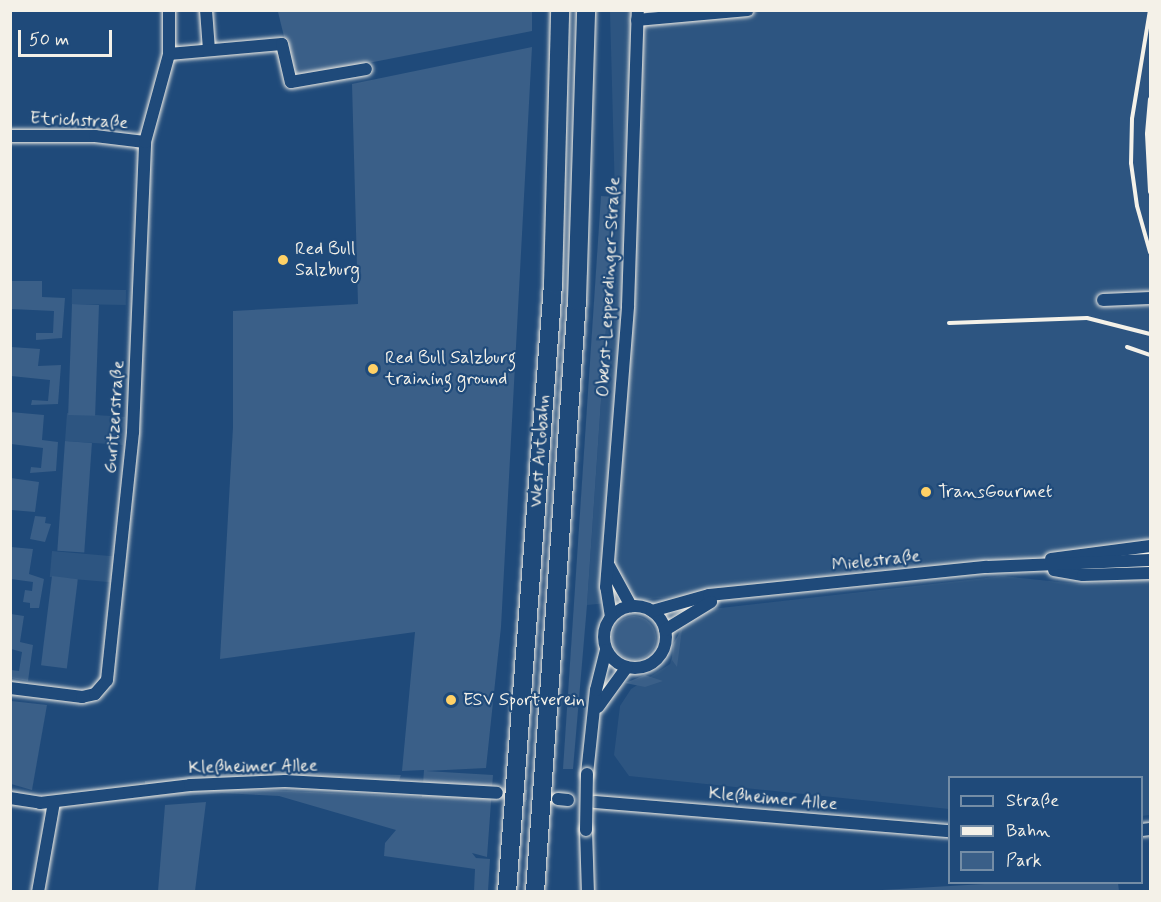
<!DOCTYPE html>
<meta charset="utf-8">
<style>
body{margin:0}
#map{position:relative;width:1161px;height:902px;overflow:hidden;background:#1f4a7a;font-family:Mynerve,sans-serif}
div>[style]{position:absolute}
[style*='--x']{left:calc(var(--x)*1px);top:calc(var(--y)*1px);width:calc(var(--w)*1px);rotate:calc(var(--a)*1deg)}
.built>*{inset:0;background:#2d5581;transform-origin:0 0}
.green>*{inset:0;background:#3a5f88;transform-origin:0 0}
.round{border-radius:50%}
.minor-tunnel>*{height:12px;margin-top:-6px;transform-origin:0;background:repeating-linear-gradient(90deg,#3f638a 0 12px,transparent 0 18px)}
.roads{filter:drop-shadow(0 0 2px #f4f1e8) drop-shadow(0 0 2px #f4f1e8)}
.minor>*{height:12px;margin:-6px;padding:0 6px;transform-origin:6px;border-radius:6px;background:#1f4a7a}
.minor>.ring{margin:-6px;padding:0;box-sizing:content-box;background:none;border:12px solid #1f4a7a;border-radius:50%}
.highway>*{height:18px;margin:-9px;padding:0 9px;transform-origin:9px;border-radius:9px;background:#1f4a7a}
.rail>*{height:4px;margin:-2px;padding:0 2px;transform-origin:2px;border-radius:2px;background:#f4f1e8}
.bridges{filter:drop-shadow(0 0 2px #f4f1e8) drop-shadow(0 0 2px #f4f1e8)}
.minor-bridge>*{height:12px;margin:-6px;padding:0 6px;transform-origin:6px;border-radius:6px;background:#1f4a7a}
.dots>*{width:16px;height:16px;translate:-50% -50%;box-sizing:border-box;border:3px solid #1f4a7a;border-radius:50%}
span{translate:-50% -50%;white-space:nowrap;text-align:center;line-height:1.15;-webkit-text-stroke:4.5px #1f4a7a;paint-order:stroke}
.street-label{font-size:18px;color:#f4f1e8}
.poi-label{font-size:18px;color:#f4f1e8}
.left{translate:0 -50%;text-align:left}
.frame{position:absolute;inset:0;border:12px solid #f4f1e8;pointer-events:none}
.legend{position:absolute;left:948px;top:776px;width:195px;height:108px;box-sizing:border-box;background:#1f4a7a;border:2px solid #748da6;margin:0;padding:8px 10px;list-style:none;font-size:18px;color:#f4f1e8}
.legend li{display:flex;align-items:center;gap:12px;height:30px}
.legend b{width:30px;border:2px solid #748da6}
.scale{position:absolute;left:18px;top:30px;width:94px;height:27px;box-sizing:border-box;border:3px solid #f4f1e8;border-top:0;padding-left:8px;font-size:18px;line-height:21px;white-space:nowrap;color:#f4f1e8;-webkit-text-stroke:4px #1f4a7a;paint-order:stroke}
</style>
<div id="map">
<div class="built">
<div style="clip-path:polygon(610px 11px,1150px 11px,1150px 552px,587px 605px,615px 197px)"></div>
<div style="left:72px;top:289px;width:54px;height:15px;rotate:1deg"></div>
<div style="left:67px;top:413px;width:58px;height:28px;rotate:4deg"></div>
<div style="left:52px;top:551px;width:64px;height:26px;rotate:5deg"></div>
<div style="clip-path:polygon(1003px 576px,1078px 584px,1150px 579px,1150px 815px,1142px 816px,1142px 778px,950px 778px,949px 809px,629px 776px,614px 755px,620px 706px,631px 689px,670px 664px,681px 625px,703px 610px)"></div>
</div>
<div class="green">
<div style="clip-path:polygon(532px 11px,532px 31px,302px 76px,292px 69px,278px 12px)"></div>
<div style="clip-path:polygon(532px 47px,501px 627px,486px 768px,426px 771px,493px 775px,487px 857px,472px 853px,476px 858px,490px 859px,488px 891px,474px 891px,475px 869px,384px 856px,385px 843px,396px 830px,279px 796px,222px 793px,94px 803px,223px 788px,422px 797px,424px 770px,402px 771px,415px 632px,220px 659px,233px 427px,233px 311px,358px 304px,352px 84px)"></div>
<div style="clip-path:polygon(601px 196px,615px 197px,587px 605px,573px 769px,563px 769px)"></div>
<div style="clip-path:polygon(11px 281px,42px 281px,42px 297px,65px 298px,62px 338px,36px 340px,36px 333px,53px 333px,54px 311px,11px 309px)"></div>
<div style="left:72px;top:304px;width:27px;height:111px;rotate:2deg"></div>
<div style="clip-path:polygon(11px 347px,40px 349px,38px 366px,61px 365px,58px 404px,31px 405px,32px 400px,48px 401px,50px 380px,11px 376px)"></div>
<div style="clip-path:polygon(10px 412px,44px 415px,42px 440px,58px 442px,56px 471px,30px 473px,31px 467px,41px 468px,43px 448px,11px 444px)"></div>
<div style="left:65px;top:441px;width:27px;height:110px;rotate:4deg"></div>
<div style="clip-path:polygon(11px 478px,39px 482px,35px 512px,11px 510px)"></div>
<div style="clip-path:polygon(35px 516px,46px 517px,45px 523px,51px 524px,45px 542px,30px 539px)"></div>
<div style="clip-path:polygon(11px 547px,33px 549px,29px 574px,44px 579px,39px 608px,30px 608px,30px 603px,23px 602px,25px 590px,32px 591px,33px 582px,11px 579px)"></div>
<div style="left:52px;top:576px;width:26px;height:90px;rotate:7deg"></div>
<div style="clip-path:polygon(11px 614px,24px 616px,20px 642px,33px 645px,28px 681px,11px 678px,11px 670px,19px 671px,22px 652px,11px 649px)"></div>
<div class="round" style="left:612px;top:616px;width:44px;height:44px"></div>
<div style="clip-path:polygon(686px 622px,682px 630px,677px 667px,672px 660px,673px 644px)"></div>
<div style="clip-path:polygon(645px 675px,663px 681px,645px 687px,625px 683px)"></div>
<div style="clip-path:polygon(11px 701px,47px 705px,32px 790px,11px 784px)"></div>
<div style="clip-path:polygon(276px 771px,401px 775px,398px 783px,145px 785px,145px 781px,190px 776px)"></div>
<div style="clip-path:polygon(206px 802px,195px 891px,158px 891px,165px 805px)"></div>
<div style="clip-path:polygon(1019px 882px,1118px 883px,1119px 891px,865px 891px)"></div>
</div>
<div class="minor-tunnel">
<div style="--x:497;--y:793;--w:61;--a:5.6"></div>
</div>
<div class="roads">
<div class="minor">
<div style="--x:206;--y:10;--w:40;--a:85.7"></div>
<div style="--x:637;--y:20;--w:111;--a:-5.1"></div>
<div style="--x:169;--y:54;--w:113;--a:-5.1"></div>
<div style="--x:282;--y:44;--w:39;--a:77"></div>
<div style="--x:291;--y:82;--w:76;--a:-9.8"></div>
<div style="--x:10;--y:136;--w:85;--a:0"></div>
<div style="--x:95;--y:136;--w:50;--a:6.8"></div>
<div style="--x:1103;--y:300;--w:47;--a:-2.4"></div>
<div style="--x:1051;--y:559;--w:100;--a:-7.5"></div>
<div style="--x:609;--y:566;--w:46;--a:61.2"></div>
<div style="--x:1054;--y:570;--w:29;--a:10"></div>
<div style="--x:1083;--y:575;--w:67;--a:-1.7"></div>
<div class="ring" style="left:604px;top:606px;width:50px;height:50px"></div>
<div style="--x:652;--y:611;--w:59;--a:-15.7"></div>
<div style="--x:709;--y:595;--w:279;--a:-5.8"></div>
<div style="--x:987;--y:567;--w:163;--a:-2.5"></div>
<div style="--x:611;--y:617;--w:30;--a:-99"></div>
<div style="--x:606;--y:587;--w:282;--a:-85.5"></div>
<div style="--x:628;--y:306;--w:296;--a:-88.1"></div>
<div style="--x:665;--y:630;--w:54;--a:-31.3"></div>
<div style="--x:10;--y:688;--w:73;--a:7.1"></div>
<div style="--x:82;--y:697;--w:13;--a:-13"></div>
<div style="--x:95;--y:694;--w:18;--a:-49"></div>
<div style="--x:107;--y:680;--w:249;--a:-84"></div>
<div style="--x:133;--y:432;--w:290;--a:-87.6"></div>
<div style="--x:145;--y:142;--w:91;--a:-74.7"></div>
<div style="--x:169;--y:54;--w:44;--a:-90"></div>
<div style="--x:598;--y:707;--w:49;--a:-54.1"></div>
<div style="--x:587;--y:774;--w:84;--a:-83.9"></div>
<div style="--x:596;--y:690;--w:41;--a:-76"></div>
<div style="--x:10;--y:798;--w:30;--a:9"></div>
<div style="--x:40;--y:803;--w:151;--a:-6.8"></div>
<div style="--x:190;--y:785;--w:95;--a:-2.4"></div>
<div style="--x:285;--y:781;--w:212;--a:3.2"></div>
<div style="--x:558;--y:799;--w:10;--a:6"></div>
<div style="--x:595;--y:802;--w:356;--a:4.7"></div>
<div style="--x:586;--y:830;--w:62;--a:88.2"></div>
<div style="--x:1142;--y:830;--w:8;--a:-7"></div>
<div style="--x:38;--y:892;--w:91;--a:-79.9"></div>
</div>
<div class="highway">
<div style="--x:507;--y:892;--w:610;--a:-85.67"></div>
<div style="--x:553;--y:284;--w:274;--a:-88.5"></div>
<div style="--x:535;--y:892;--w:592;--a:-85.94"></div>
<div style="--x:577;--y:301;--w:291;--a:-88.2"></div>
</div>
</div>
<div class="rail">
<div style="--x:1150;--y:10;--w:110;--a:99.4"></div>
<div style="--x:1132;--y:119;--w:44;--a:91.3"></div>
<div style="--x:1131;--y:163;--w:43;--a:82.1"></div>
<div style="--x:1137;--y:206;--w:48;--a:74.2"></div>
<div style="--x:1150;--y:99;--w:35;--a:95"></div>
<div style="--x:1147;--y:134;--w:58;--a:87"></div>
<div style="--x:949;--y:323;--w:138;--a:-2.1"></div>
<div style="--x:1087;--y:318;--w:65;--a:14.3"></div>
<div style="--x:1127;--y:347;--w:24;--a:19"></div>
</div>
<div class="bridges">
<div class="minor-bridge">
<div style="--x:586;--y:830;--w:56;--a:-89"></div>
</div>
</div>
<div class="dots">
<div style="left:283px;top:260px;background:#ffd166"></div>
<div style="left:373px;top:369px;background:#ffd166"></div>
<div style="left:926px;top:492px;background:#ffd166"></div>
<div style="left:451px;top:700px;background:#ffd166"></div>
</div>
<div class="street-label">
<span style="left:79px;top:121px;rotate:3deg">Etrichstraße</span>
<span style="left:609px;top:287px;rotate:-87deg">Oberst-Lepperdinger-Straße</span>
<span style="left:115px;top:417px;rotate:-86deg">Guritzerstraße</span>
<span style="left:540px;top:451px;rotate:-86deg">West Autobahn</span>
<span style="left:876px;top:561px;rotate:-6deg">Mielestraße</span>
<span style="left:253px;top:767px;rotate:-1deg">Kleßheimer Allee</span>
<span style="left:773px;top:799px;rotate:5deg">Kleßheimer Allee</span>
</div>
<div class="poi-label">
<span class="left" style="left:295px;top:260px">Red Bull<br>Salzburg</span>
<span class="left" style="left:385px;top:369px">Red Bull Salzburg<br>training ground</span>
<span class="left" style="left:938px;top:492px">TransGourmet</span>
<span class="left" style="left:463px;top:700px">ESV Sportverein</span>
</div>
<div class="frame"></div>
<ul class="legend">
<li><b style="height:8px;background:#1f4a7a"></b>Straße</li>
<li><b style="height:8px;background:#f4f1e8"></b>Bahn</li>
<li><b style="height:16px;background:#3a5f88"></b>Park</li>
</ul>
<div class="scale">50 m</div>
</div>
